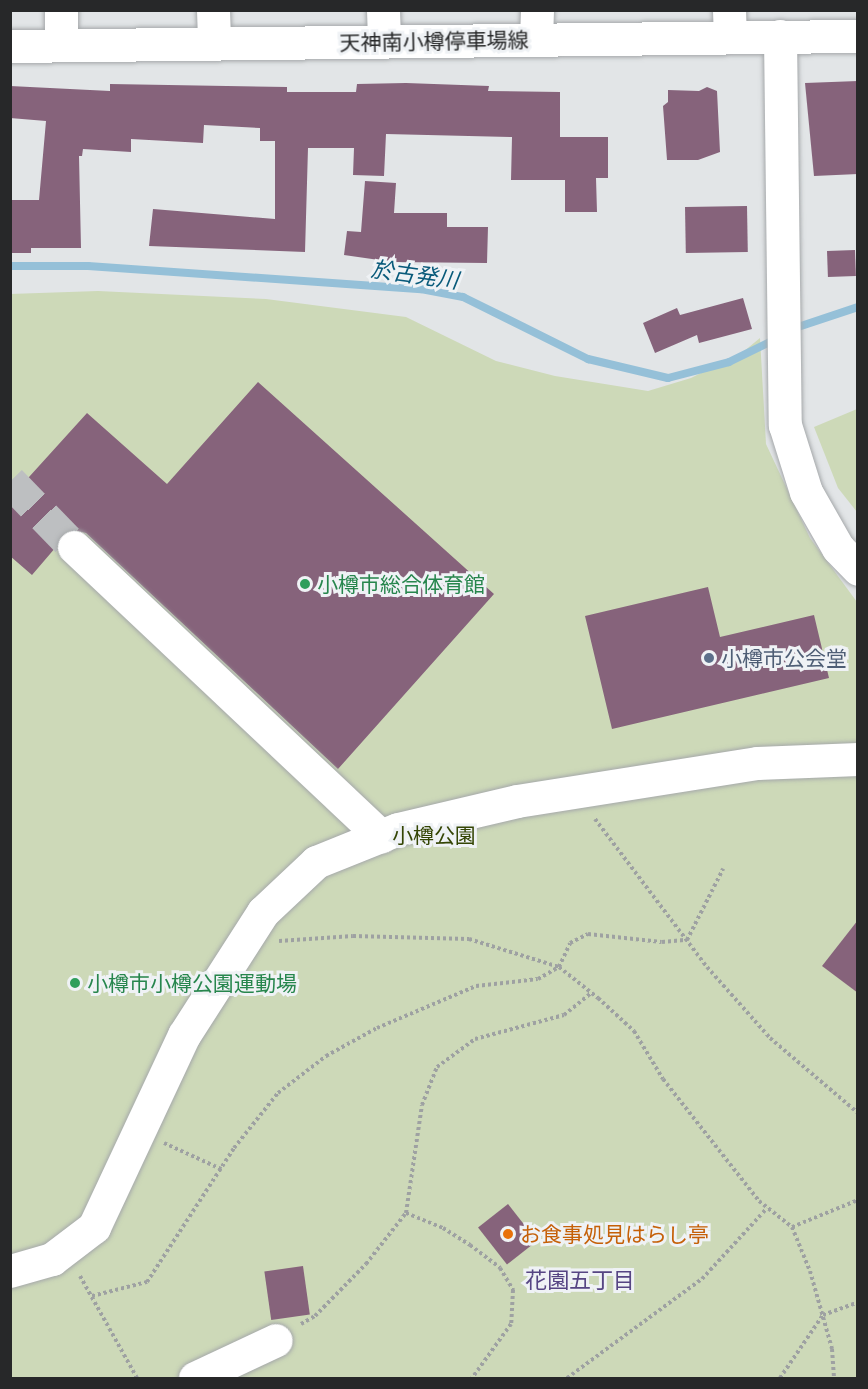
<!DOCTYPE html>
<meta charset="utf-8">
<style>
body{margin:0}
#map{position:relative;width:868px;height:1389px;overflow:hidden;background:#e2e5e7;font-family:"Open Sans","Noto Sans JP",sans-serif}
div>[style]{position:absolute}
[style*='--x']{left:calc(var(--x)*1px);top:calc(var(--y)*1px);width:calc(var(--w)*1px);rotate:calc(var(--a)*1deg)}
.green>*{inset:0;background:#cdd9b8}
.stream>*{height:8px;margin:-4px;padding:0 4px;transform-origin:4px;border-radius:4px;background:#95c0d8}
.building>*{inset:0;background:#86637b;transform-origin:0 0}
.minor-tunnel>*{height:33px;margin-top:-16.5px;transform-origin:0;background:repeating-linear-gradient(90deg,#bdbfc1 0 33px,transparent 0 49px)}
.path>*{height:4px;margin-top:-2px;transform-origin:0;background:repeating-linear-gradient(90deg,#9ea1a2 0 3px,transparent 0 6px)}
.roads{filter:drop-shadow(0 0 2px #a5a8aa) drop-shadow(0 0 2px #a5a8aa)}
.minor>*{height:33px;margin:-16.5px;padding:0 16.5px;transform-origin:16.5px;border-radius:16.5px;background:#fff}
.major>*{height:33px;margin:-16.5px;padding:0 16.5px;transform-origin:16.5px;border-radius:16.5px;background:#fff}
.dots>*{width:16px;height:16px;translate:-50% -50%;box-sizing:border-box;border:3px solid #eff2f5;border-radius:50%}
span{translate:-50% -50%;white-space:nowrap;text-align:center;line-height:1.15;-webkit-text-stroke:6px #eff2f5;paint-order:stroke}
.street-label{font-size:21px;color:#272829}
.leisure-label{font-size:21px;color:#27864d}
.left{translate:0 -50%;text-align:left}
.service-label{font-size:21px;color:#4e5e75}
.park-label{font-size:21px;color:#344504}
.food-label{font-size:21px;color:#c56008}
.water-label{font-size:22px;color:#085a7a;font-style:italic}
.neighbourhood-label{font-size:22px;color:#564583}
.frame{position:absolute;inset:0;border:12px solid #272829;pointer-events:none}
</style>
<div id="map">
<div class="green">
<div style="clip-path:polygon(98px 291px,266px 299px,406px 317px,496px 361px,555px 376px,648px 391px,691px 378px,743px 352px,760px 338px,766px 444px,810px 538px,857px 602px,857px 1378px,11px 1378px,10px 294px)"></div>
<div style="clip-path:polygon(857px 409px,857px 512px,838px 488px,814px 427px)"></div>
</div>
<div class="stream">
<div style="--x:10;--y:266;--w:78;--a:0"></div>
<div style="--x:88;--y:266;--w:334;--a:4"></div>
<div style="--x:421;--y:289;--w:43;--a:10.8"></div>
<div style="--x:463;--y:297;--w:140;--a:26.4"></div>
<div style="--x:588;--y:359;--w:82;--a:13.4"></div>
<div style="--x:668;--y:378;--w:63;--a:-14.7"></div>
<div style="--x:729;--y:362;--w:52;--a:-26.1"></div>
<div style="--x:792;--y:329;--w:70;--a:-18.4"></div>
</div>
<div class="building">
<div style="clip-path:polygon(858px 81px,858px 174px,814px 176px,805px 83px)"></div>
<div style="clip-path:polygon(406px 83px,489px 86px,488px 91px,560px 92px,560px 137px,608px 137px,608px 178px,596px 178px,597px 212px,565px 212px,565px 180px,511px 180px,512px 137px,386px 134px,384px 176px,353px 175px,354px 148px,308px 148px,305px 252px,149px 246px,153px 209px,275px 219px,275px 141px,260px 141px,260px 128px,204px 125px,203px 143px,131px 139px,131px 152px,83px 149px,82px 156px,79px 156px,81px 248px,31px 248px,31px 253px,10px 253px,10px 200px,39px 200px,46px 121px,10px 118px,10px 86px,110px 91px,110px 84px,287px 87px,287px 92px,356px 92px,357px 84px)"></div>
<div style="clip-path:polygon(707px 87px,717px 91px,720px 152px,698px 160px,667px 160px,663px 106px,668px 102px,668px 90px,699px 91px)"></div>
<div style="clip-path:polygon(365px 181px,396px 183px,394px 213px,447px 213px,447px 227px,488px 227px,487px 263px,393px 262px,344px 255px,347px 231px,361px 232px)"></div>
<div style="left:747px;top:206px;width:46px;height:62px;rotate:89deg"></div>
<div style="left:855px;top:250px;width:26px;height:28px;rotate:88deg"></div>
<div style="clip-path:polygon(743px 298px,752px 329px,699px 343px,697px 335px,655px 353px,643px 323px,677px 308px,680px 315px)"></div>
<div style="clip-path:polygon(258px 382px,494px 594px,338px 769px,86px 533px,69px 529px,61px 534px,56px 547px,32px 575px,10px 556px,10px 498px,87px 413px,167px 484px)"></div>
<div style="clip-path:polygon(708px 587px,720px 637px,814px 615px,829px 678px,612px 729px,585px 616px)"></div>
<div style="clip-path:polygon(858px 920px,858px 993px,822px 966px)"></div>
<div style="left:508px;top:1204px;width:47px;height:38px;rotate:52deg"></div>
<div style="left:303px;top:1266px;width:49px;height:39px;rotate:82deg"></div>
</div>
<div class="minor-tunnel">
<div style="--x:10;--y:481;--w:92;--a:45.9"></div>
</div>
<div class="path">
<div style="--x:595;--y:819;--w:186;--a:52.9"></div>
<div style="--x:707;--y:967;--w:95;--a:48.4"></div>
<div style="--x:770;--y:1038;--w:116;--a:40.4"></div>
<div style="--x:279;--y:941;--w:74;--a:-3.9"></div>
<div style="--x:353;--y:936;--w:116;--a:1.5"></div>
<div style="--x:469;--y:939;--w:94;--a:17.3"></div>
<div style="--x:559;--y:967;--w:50;--a:38.5"></div>
<div style="--x:598;--y:998;--w:49;--a:42.5"></div>
<div style="--x:634;--y:1031;--w:56;--a:58.9"></div>
<div style="--x:663;--y:1079;--w:155;--a:51.8"></div>
<div style="--x:759;--y:1201;--w:42;--a:38.2"></div>
<div style="--x:792;--y:1227;--w:48;--a:67.8"></div>
<div style="--x:810;--y:1271;--w:81;--a:74.2"></div>
<div style="--x:832;--y:1349;--w:29;--a:86"></div>
<div style="--x:164;--y:1143;--w:63;--a:24.5"></div>
<div style="--x:406;--y:1213;--w:40;--a:22"></div>
<div style="--x:443;--y:1228;--w:32;--a:32"></div>
<div style="--x:470;--y:1245;--w:38;--a:37"></div>
<div style="--x:500;--y:1268;--w:26;--a:59"></div>
<div style="--x:513;--y:1290;--w:34;--a:93"></div>
<div style="--x:511;--y:1324;--w:67;--a:125.8"></div>
<div style="--x:792;--y:1227;--w:71;--a:-22.2"></div>
<div style="--x:80;--y:1276;--w:117;--a:60.8"></div>
<div style="--x:92;--y:1296;--w:57;--a:-14.3"></div>
<div style="--x:147;--y:1282;--w:160;--a:-57"></div>
<div style="--x:234;--y:1148;--w:70;--a:-51.3"></div>
<div style="--x:278;--y:1093;--w:61;--a:-37.6"></div>
<div style="--x:326;--y:1056;--w:58;--a:-28.8"></div>
<div style="--x:377;--y:1028;--w:108;--a:-23"></div>
<div style="--x:476;--y:986;--w:62;--a:-6.4"></div>
<div style="--x:538;--y:979;--w:24;--a:-30"></div>
<div style="--x:559;--y:967;--w:26;--a:-65"></div>
<div style="--x:570;--y:943;--w:20;--a:-27"></div>
<div style="--x:588;--y:934;--w:74;--a:6.2"></div>
<div style="--x:662;--y:942;--w:25;--a:-5"></div>
<div style="--x:687;--y:940;--w:80;--a:-63.1"></div>
<div style="--x:301;--y:1324;--w:16;--a:-30"></div>
<div style="--x:315;--y:1316;--w:73;--a:-45.6"></div>
<div style="--x:366;--y:1264;--w:65;--a:-51.9"></div>
<div style="--x:406;--y:1213;--w:109;--a:-81.6"></div>
<div style="--x:422;--y:1105;--w:41;--a:-68.5"></div>
<div style="--x:437;--y:1067;--w:47;--a:-36.4"></div>
<div style="--x:475;--y:1039;--w:92;--a:-15.1"></div>
<div style="--x:564;--y:1015;--w:35;--a:-39"></div>
<div style="--x:567;--y:1378;--w:167;--a:-36.3"></div>
<div style="--x:702;--y:1279;--w:96;--a:-47.5"></div>
<div style="--x:780;--y:1378;--w:76;--a:-55.7"></div>
<div style="--x:823;--y:1315;--w:37;--a:-20"></div>
</div>
<div class="roads">
<div class="minor">
<div style="--x:61;--y:10;--w:35;--a:90"></div>
<div style="--x:213;--y:10;--w:34;--a:88"></div>
<div style="--x:383;--y:10;--w:31;--a:88"></div>
<div style="--x:729;--y:10;--w:27;--a:88"></div>
<div style="--x:780;--y:36;--w:389;--a:89.3"></div>
<div style="--x:785;--y:425;--w:70;--a:72.6"></div>
<div style="--x:806;--y:492;--w:64;--a:60.3"></div>
<div style="--x:838;--y:548;--w:29;--a:46"></div>
<div style="--x:536;--y:39;--w:29;--a:-88"></div>
<div style="--x:74;--y:547;--w:422;--a:43.3"></div>
<div style="--x:10;--y:1271;--w:44;--a:-15.9"></div>
<div style="--x:52;--y:1259;--w:53;--a:-37.3"></div>
<div style="--x:94;--y:1227;--w:212;--a:-64.9"></div>
<div style="--x:184;--y:1035;--w:146;--a:-57.3"></div>
<div style="--x:263;--y:912;--w:73;--a:-43.3"></div>
<div style="--x:316;--y:862;--w:88;--a:-21.9"></div>
<div style="--x:398;--y:829;--w:122;--a:-13.2"></div>
<div style="--x:517;--y:801;--w:243;--a:-9"></div>
<div style="--x:757;--y:763;--w:101;--a:-2.3"></div>
<div style="--x:195;--y:1378;--w:89;--a:-25.1"></div>
</div>
<div class="major">
<div style="--x:10;--y:46;--w:848;--a:-0.68"></div>
</div>
</div>
<div class="dots">
<div style="left:305px;top:584px;background:#2e9e5b"></div>
<div style="left:709px;top:658px;background:#5c6f8a"></div>
<div style="left:75px;top:983px;background:#2e9e5b"></div>
<div style="left:508px;top:1234px;background:#e8710a"></div>
</div>
<div class="street-label">
<span style="left:434px;top:41px;rotate:-1deg">天神南小樽停車場線</span>
</div>
<div class="leisure-label">
<span class="left" style="left:317px;top:584px">小樽市総合体育館</span>
<span class="left" style="left:87px;top:983px">小樽市小樽公園運動場</span>
</div>
<div class="service-label">
<span class="left" style="left:721px;top:658px">小樽市公会堂</span>
</div>
<div class="park-label">
<span style="left:434px;top:835px">小樽公園</span>
</div>
<div class="food-label">
<span class="left" style="left:520px;top:1234px">お食事処見はらし亭</span>
</div>
<div class="water-label">
<span style="left:415px;top:274px;rotate:8deg">於古発川</span>
</div>
<div class="neighbourhood-label">
<span style="left:580px;top:1280px">花園五丁目</span>
</div>
<div class="frame"></div>
</div>
